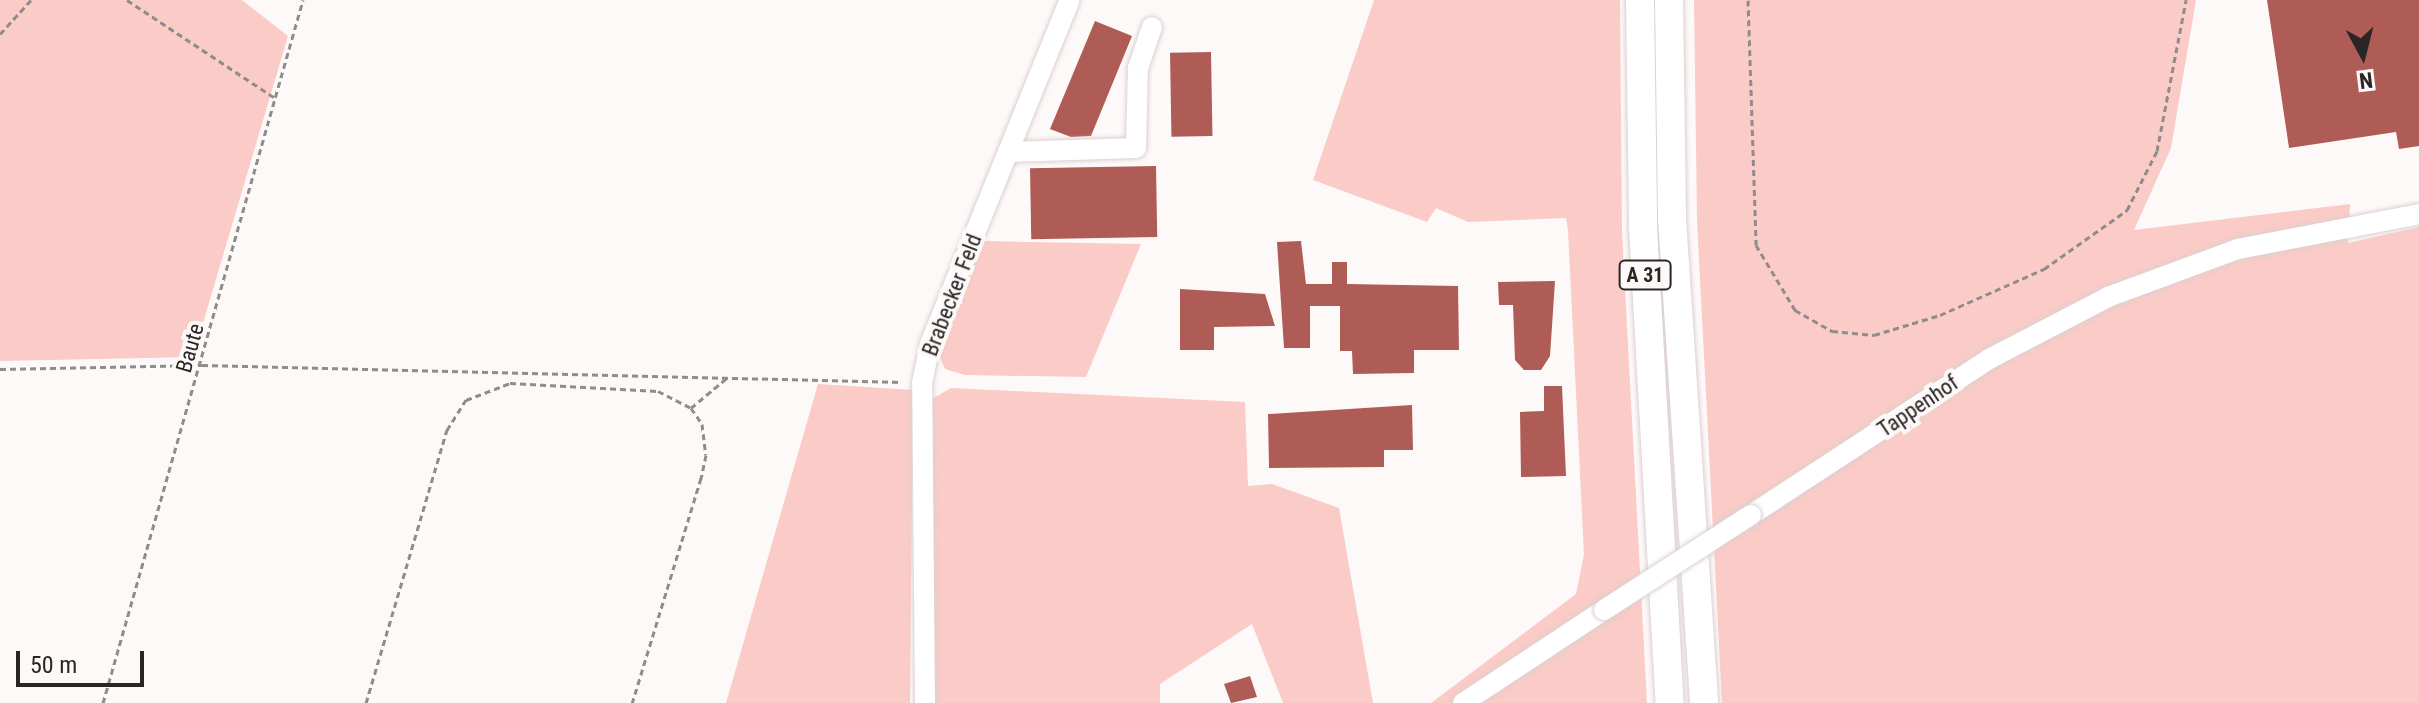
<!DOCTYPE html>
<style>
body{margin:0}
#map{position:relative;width:2419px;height:703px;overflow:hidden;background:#fef9f9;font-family:"Roboto Condensed",sans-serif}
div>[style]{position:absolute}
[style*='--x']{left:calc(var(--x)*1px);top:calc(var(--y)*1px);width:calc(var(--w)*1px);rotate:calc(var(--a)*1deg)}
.green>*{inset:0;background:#facbc7}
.building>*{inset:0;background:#af5b56;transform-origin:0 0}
.path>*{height:3px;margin-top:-1.5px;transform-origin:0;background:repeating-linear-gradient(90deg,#918c8c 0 6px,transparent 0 10px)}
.roads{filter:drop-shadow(0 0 2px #dbd0cf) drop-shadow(0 0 2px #dbd0cf)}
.minor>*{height:20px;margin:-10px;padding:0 10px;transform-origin:10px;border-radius:10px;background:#fff}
.highway>*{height:28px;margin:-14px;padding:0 14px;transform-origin:14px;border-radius:14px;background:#fff}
.bridges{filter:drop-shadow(0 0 2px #dbd0cf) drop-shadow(0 0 2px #dbd0cf)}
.minor-bridge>*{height:20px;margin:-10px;padding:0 10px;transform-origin:10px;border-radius:10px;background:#fff}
span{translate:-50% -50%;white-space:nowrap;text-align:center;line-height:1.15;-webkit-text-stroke:8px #fef9f9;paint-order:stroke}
.shield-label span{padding:2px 6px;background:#fef9f9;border:2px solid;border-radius:6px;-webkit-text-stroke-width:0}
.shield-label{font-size:20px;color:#2a2626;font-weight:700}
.street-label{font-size:22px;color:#2a2626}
.north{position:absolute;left:2323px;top:16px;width:80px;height:80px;-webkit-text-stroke:6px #fef9f9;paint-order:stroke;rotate:173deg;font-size:22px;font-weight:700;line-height:32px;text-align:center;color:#2a2626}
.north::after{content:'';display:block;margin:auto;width:28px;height:36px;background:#2a2626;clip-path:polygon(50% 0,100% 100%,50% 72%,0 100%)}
.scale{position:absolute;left:16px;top:651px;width:128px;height:36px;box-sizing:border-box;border:4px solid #2a2626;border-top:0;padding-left:10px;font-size:24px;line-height:28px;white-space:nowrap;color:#2a2626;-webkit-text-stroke:6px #fef9f9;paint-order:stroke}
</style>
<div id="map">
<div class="green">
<div style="clip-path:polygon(0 0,242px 0,288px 36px,193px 357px,0 361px)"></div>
<div style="clip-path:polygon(1374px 0,1620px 0,1622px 231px,1647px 703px,1431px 703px,1576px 594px,1584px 555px,1568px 230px,1566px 218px,1468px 222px,1436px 208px,1427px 222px,1313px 180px)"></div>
<div style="clip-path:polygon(1694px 0,2196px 0,2171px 148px,2134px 230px,2350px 204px,2348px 243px,2419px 227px,2419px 703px,1722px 703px,1697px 221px)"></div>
<div style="clip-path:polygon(983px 241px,1141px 244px,1086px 377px,965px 375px,945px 369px,938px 353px)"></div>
<div style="clip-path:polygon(818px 384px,913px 390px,910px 703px,726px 703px)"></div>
<div style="clip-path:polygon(951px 388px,1245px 402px,1248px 486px,1272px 484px,1339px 508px,1373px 703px,1283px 703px,1252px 624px,1160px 684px,1160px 703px,930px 703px,930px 400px)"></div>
</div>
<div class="building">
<div style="clip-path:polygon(2267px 0,2419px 0,2419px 146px,2399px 149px,2396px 132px,2289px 148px)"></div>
<div style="clip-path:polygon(1095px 21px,1132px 36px,1091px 136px,1071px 137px,1050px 129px)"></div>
<div style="left:1211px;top:52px;width:84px;height:41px;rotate:89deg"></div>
<div style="left:1156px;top:166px;width:71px;height:126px;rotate:89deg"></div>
<div style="clip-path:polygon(1301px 241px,1306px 284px,1332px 284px,1332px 262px,1347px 262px,1347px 284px,1458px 286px,1459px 350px,1414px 350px,1414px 373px,1353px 374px,1352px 351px,1340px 351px,1340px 306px,1310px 306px,1310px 348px,1284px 348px,1277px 242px)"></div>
<div style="clip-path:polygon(1555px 281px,1550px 356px,1541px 370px,1524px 370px,1515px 360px,1513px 305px,1499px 305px,1498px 282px)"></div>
<div style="clip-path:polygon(1180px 289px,1265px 294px,1275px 326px,1214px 327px,1214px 350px,1180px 350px)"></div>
<div style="clip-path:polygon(1544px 386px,1562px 386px,1566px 476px,1521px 477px,1520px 412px,1544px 411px)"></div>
<div style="clip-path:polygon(1412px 405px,1413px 450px,1384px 450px,1384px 467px,1269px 468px,1268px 414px)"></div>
<div style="clip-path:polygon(1250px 676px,1257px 697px,1231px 703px,1224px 684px)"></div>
</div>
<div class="path">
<div style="--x:127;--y:0;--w:178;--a:33.5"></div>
<div style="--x:1748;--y:0;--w:245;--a:88.1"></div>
<div style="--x:1756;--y:245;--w:76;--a:59"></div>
<div style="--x:1795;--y:310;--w:43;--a:29.6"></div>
<div style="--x:1832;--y:331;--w:42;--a:5.4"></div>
<div style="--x:1874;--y:335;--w:69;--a:-16.9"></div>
<div style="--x:1940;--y:315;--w:114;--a:-23.9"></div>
<div style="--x:2044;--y:269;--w:102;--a:-35.4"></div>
<div style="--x:2127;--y:210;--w:66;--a:-63"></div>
<div style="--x:2157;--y:151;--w:154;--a:-79.1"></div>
<div style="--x:0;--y:34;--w:46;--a:-47.6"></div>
<div style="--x:0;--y:369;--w:202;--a:-1.1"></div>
<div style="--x:202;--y:365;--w:700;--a:1.39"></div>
<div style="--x:691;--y:408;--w:48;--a:-40"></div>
<div style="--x:103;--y:703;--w:731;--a:-74.12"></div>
<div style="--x:366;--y:703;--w:285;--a:-73.5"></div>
<div style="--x:447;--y:430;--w:36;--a:-58"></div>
<div style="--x:466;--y:400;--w:47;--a:-21.1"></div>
<div style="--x:510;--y:383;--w:148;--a:3.1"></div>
<div style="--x:658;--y:391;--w:37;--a:27"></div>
<div style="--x:691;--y:408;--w:19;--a:55"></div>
<div style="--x:702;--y:424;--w:31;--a:83"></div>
<div style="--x:706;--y:455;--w:24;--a:102"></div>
<div style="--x:701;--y:478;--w:235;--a:107"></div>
</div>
<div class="roads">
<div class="minor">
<div style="--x:1008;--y:152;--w:128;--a:-1.8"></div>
<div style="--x:1136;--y:148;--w:80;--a:-88.6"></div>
<div style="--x:1138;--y:68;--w:43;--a:-71.1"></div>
<div style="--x:1751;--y:515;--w:285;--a:-33.2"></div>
<div style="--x:1989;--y:359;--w:134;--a:-27.5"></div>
<div style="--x:2108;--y:297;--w:139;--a:-20.3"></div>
<div style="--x:2238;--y:249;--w:184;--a:-10.9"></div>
<div style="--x:925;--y:703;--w:320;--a:-90.5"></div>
<div style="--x:922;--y:383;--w:40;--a:-78"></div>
<div style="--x:930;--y:344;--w:371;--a:-67.9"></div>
<div style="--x:1463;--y:703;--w:169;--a:-33.4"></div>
</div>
<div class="highway">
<div style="--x:1640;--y:0;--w:227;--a:89.2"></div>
<div style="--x:1643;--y:227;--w:477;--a:86.8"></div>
<div style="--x:1669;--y:0;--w:219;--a:89.2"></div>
<div style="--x:1672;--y:219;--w:485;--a:86.2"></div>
</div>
</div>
<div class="bridges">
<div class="minor-bridge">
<div style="--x:1604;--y:610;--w:175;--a:-32.9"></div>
</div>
</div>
<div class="shield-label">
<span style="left:1645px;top:275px">A 31</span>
</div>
<div class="street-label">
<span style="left:952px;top:295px;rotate:-69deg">Brabecker Feld</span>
<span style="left:190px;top:348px;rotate:-74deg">Baute</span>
<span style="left:1918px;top:406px;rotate:-34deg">Tappenhof</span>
</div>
<div class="north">N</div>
<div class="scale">50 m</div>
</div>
